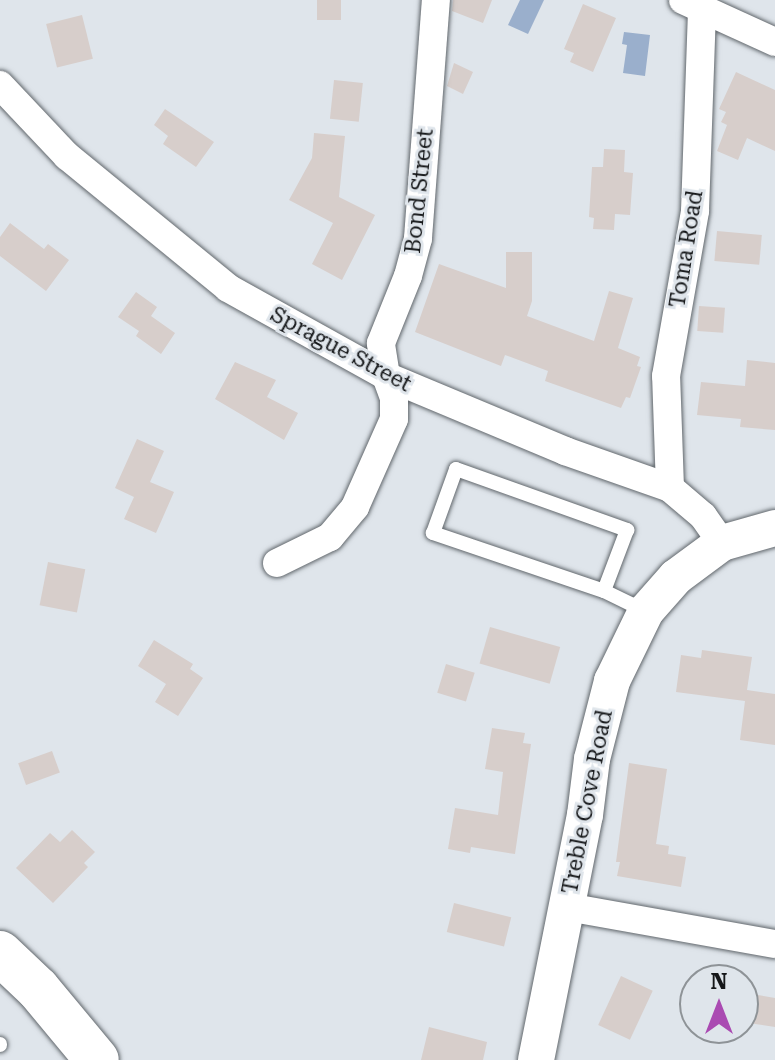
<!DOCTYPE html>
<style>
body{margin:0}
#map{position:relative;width:775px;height:1060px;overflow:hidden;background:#dfe5eb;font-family:"Roboto Serif",serif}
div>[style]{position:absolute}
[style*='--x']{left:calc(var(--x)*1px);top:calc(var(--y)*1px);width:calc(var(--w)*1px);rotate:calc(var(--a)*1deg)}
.water>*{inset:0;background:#9aafcc}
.building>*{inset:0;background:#d7cecb;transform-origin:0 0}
.roads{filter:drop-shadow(0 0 2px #61676c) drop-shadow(0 0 2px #61676c)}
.service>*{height:14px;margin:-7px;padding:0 7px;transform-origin:7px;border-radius:7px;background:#fff}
.minor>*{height:28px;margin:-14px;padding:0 14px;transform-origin:14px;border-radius:14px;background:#fff}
.tertiary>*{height:36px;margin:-18px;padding:0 18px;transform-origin:18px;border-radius:18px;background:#fff}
.primary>*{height:44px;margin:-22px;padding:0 22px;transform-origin:22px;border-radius:22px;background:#fff}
span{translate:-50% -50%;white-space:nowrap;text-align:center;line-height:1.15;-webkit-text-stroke:6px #dfe5eb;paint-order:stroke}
.street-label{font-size:22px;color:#151719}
.north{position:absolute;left:679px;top:964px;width:80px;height:80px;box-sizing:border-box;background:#dfe5eb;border:2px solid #8e9397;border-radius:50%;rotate:0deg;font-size:22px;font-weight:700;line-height:32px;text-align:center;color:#151719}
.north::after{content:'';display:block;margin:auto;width:28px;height:36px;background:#aa4ab2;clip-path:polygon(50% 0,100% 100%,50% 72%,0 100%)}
</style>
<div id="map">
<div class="water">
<div style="clip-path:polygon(520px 0,544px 0,528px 34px,508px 25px)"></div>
<div style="clip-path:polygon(624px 32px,650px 35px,645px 76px,623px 73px,627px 45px,622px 44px)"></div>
</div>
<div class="building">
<div style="left:317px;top:0;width:24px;height:20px"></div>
<div style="clip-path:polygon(453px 0,492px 0,483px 23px,452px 11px)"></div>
<div style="clip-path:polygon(583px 4px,616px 18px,593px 72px,570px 62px,574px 53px,564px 49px)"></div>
<div style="left:82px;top:15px;width:45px;height:37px;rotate:76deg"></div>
<div style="clip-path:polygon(454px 63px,473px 72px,463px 94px,447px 86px)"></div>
<div style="clip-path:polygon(736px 72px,775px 90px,775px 151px,747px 138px,738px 160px,717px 151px,727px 125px,721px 122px,726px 112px,719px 109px)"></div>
<div style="left:334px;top:80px;width:29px;height:39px;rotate:6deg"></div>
<div style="clip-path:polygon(165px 109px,214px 142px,196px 167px,163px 144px,168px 136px,154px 125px)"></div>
<div style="clip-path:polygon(314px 133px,345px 136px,339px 197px,375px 215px,342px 280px,312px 264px,333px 223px,289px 200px,312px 158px)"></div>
<div style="clip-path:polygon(604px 149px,625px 150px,624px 172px,633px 173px,630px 215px,615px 214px,614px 230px,593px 229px,594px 218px,589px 217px,592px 167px,603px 167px)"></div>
<div style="clip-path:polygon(10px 223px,44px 249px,48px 244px,69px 260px,46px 291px,0 256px,0 237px)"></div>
<div style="left:717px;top:231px;width:45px;height:30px;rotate:5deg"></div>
<div style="clip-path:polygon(506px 252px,532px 252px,532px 301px,527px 316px,594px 341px,609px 291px,633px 298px,618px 348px,640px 357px,637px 366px,641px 367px,630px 398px,626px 397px,621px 408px,545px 381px,548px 371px,505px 355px,501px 366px,415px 332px,439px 264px,506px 288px)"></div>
<div style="clip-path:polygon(136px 292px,157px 307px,151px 316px,175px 333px,161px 354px,136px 336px,139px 331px,118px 317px)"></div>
<div style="left:699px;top:306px;width:26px;height:25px;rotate:4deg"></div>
<div style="clip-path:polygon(747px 360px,775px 363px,775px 430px,740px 427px,741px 419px,697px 415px,701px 382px,745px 386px)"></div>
<div style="clip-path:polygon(235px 362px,276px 380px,267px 397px,298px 413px,284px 440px,215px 399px)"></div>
<div style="clip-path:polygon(137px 439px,164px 451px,150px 482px,174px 492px,156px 533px,124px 519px,134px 497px,115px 488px)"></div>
<div style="left:48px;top:562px;width:38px;height:44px;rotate:11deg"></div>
<div style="left:490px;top:627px;width:73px;height:38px;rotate:16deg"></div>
<div style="clip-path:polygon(154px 640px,193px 664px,190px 669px,203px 678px,178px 716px,155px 702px,166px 684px,138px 666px)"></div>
<div style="clip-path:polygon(702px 650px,752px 657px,747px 690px,775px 694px,775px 745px,740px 740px,745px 701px,676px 692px,681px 655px,701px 658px)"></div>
<div style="left:446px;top:664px;width:30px;height:30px;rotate:17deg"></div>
<div style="clip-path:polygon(492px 728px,525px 733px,523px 743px,531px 744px,515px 854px,471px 847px,470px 853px,448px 849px,455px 808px,498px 815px,503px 772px,485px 769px)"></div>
<div style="left:52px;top:751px;width:23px;height:36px;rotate:70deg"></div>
<div style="clip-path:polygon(629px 763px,667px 769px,656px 844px,669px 846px,668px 854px,686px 857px,681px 887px,617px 876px,620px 862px,616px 862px)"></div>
<div style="clip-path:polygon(72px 830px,95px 852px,84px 863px,88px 867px,53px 903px,16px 868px,50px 833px,60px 842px)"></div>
<div style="left:454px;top:903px;width:59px;height:30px;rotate:14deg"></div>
<div style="left:621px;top:976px;width:35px;height:54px;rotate:25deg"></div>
<div style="clip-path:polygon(752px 994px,775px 998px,775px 1027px,748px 1023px)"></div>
<div style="clip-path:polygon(429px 1027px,487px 1042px,483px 1060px,421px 1060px)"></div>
</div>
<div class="roads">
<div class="service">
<div style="--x:604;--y:591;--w:181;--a:-161.3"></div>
<div style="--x:433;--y:533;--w:68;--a:-70.2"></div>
<div style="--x:456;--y:469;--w:182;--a:19.6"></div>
<div style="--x:627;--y:530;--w:65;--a:110.7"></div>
<div style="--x:604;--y:591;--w:46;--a:26"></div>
<div style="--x:0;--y:1044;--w:1;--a:90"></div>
</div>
<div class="minor">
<div style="--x:683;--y:0;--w:101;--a:24.5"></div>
<div style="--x:0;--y:85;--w:98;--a:46.7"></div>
<div style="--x:67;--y:156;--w:208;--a:39.3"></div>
<div style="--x:228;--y:288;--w:181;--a:29.1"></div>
<div style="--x:386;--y:376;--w:194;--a:22.7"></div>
<div style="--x:565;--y:451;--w:111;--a:19.4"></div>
<div style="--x:670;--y:488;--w:43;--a:40.3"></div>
<div style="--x:703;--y:516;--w:33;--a:55"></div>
<div style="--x:670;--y:488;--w:112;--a:-92"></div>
<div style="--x:666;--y:376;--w:168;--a:-80"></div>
<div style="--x:695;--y:211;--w:202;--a:-88"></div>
<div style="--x:277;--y:563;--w:59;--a:-26.1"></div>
<div style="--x:330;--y:537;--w:39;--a:-50"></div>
<div style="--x:355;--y:507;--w:96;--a:-66.1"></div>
<div style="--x:394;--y:419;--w:21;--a:-90"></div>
<div style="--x:394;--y:398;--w:23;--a:-110"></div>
<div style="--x:386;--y:376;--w:33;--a:-99"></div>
<div style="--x:381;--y:343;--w:72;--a:-68.1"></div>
<div style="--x:408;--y:276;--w:39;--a:-75"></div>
<div style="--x:418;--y:238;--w:239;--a:-85.7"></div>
<div style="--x:567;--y:907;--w:211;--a:10.1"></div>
</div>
<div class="tertiary">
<div style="--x:536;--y:1060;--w:250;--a:-78.7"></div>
<div style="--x:585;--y:815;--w:56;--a:-82.9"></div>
<div style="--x:592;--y:759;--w:81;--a:-75.6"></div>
<div style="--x:612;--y:681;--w:78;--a:-64.1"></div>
<div style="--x:646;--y:611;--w:45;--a:-48.6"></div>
<div style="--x:676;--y:577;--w:57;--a:-36.5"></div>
<div style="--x:722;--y:543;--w:55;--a:-15.8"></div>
</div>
<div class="primary">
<div style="--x:0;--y:953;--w:52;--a:43.5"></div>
<div style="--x:38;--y:989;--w:92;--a:50.3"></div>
</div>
</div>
<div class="street-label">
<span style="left:419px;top:191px;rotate:-84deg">Bond Street</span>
<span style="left:686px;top:249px;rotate:-81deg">Toma Road</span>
<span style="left:341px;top:349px;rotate:28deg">Sprague Street</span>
<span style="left:587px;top:802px;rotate:-79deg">Treble Cove Road</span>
</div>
<div class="north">N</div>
</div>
